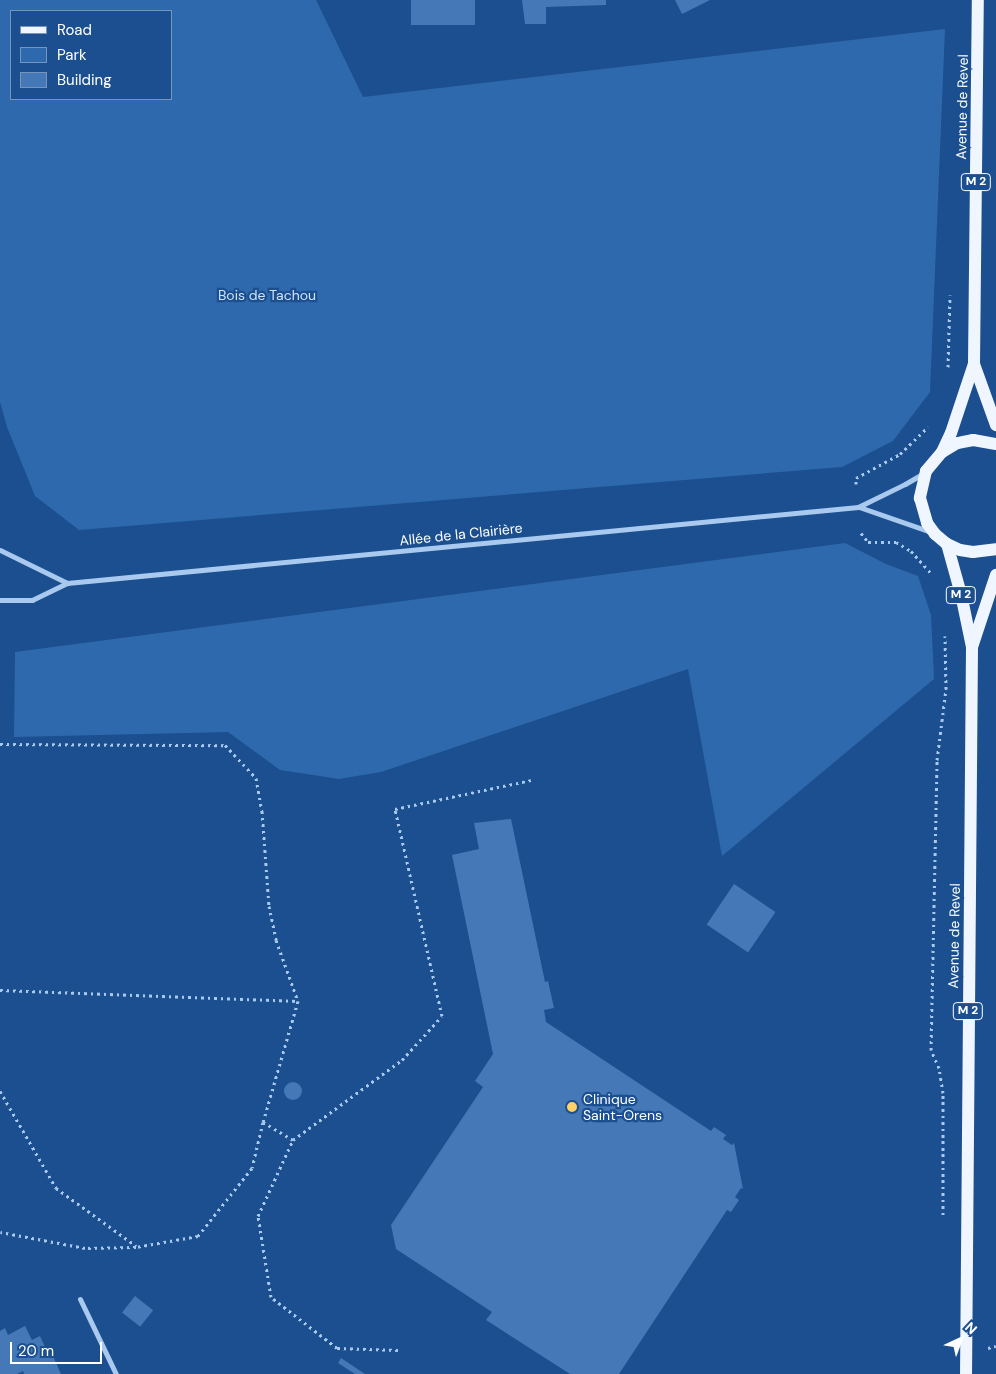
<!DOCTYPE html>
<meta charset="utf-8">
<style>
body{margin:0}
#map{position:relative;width:996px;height:1374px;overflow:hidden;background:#1b4f8f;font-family:"DM Sans",sans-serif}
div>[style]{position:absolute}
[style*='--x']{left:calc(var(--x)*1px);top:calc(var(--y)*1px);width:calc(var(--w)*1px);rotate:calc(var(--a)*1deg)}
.green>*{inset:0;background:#2e69ad}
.building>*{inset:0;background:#4478b7;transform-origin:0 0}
.round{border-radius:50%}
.path>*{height:3px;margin-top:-1.5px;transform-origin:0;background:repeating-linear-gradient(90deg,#a9c9ee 0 2.5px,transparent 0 6.5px)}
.minor>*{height:5px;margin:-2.5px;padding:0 2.5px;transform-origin:2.5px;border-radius:2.5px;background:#a9c9ee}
.primary>*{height:12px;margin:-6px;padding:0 6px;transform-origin:6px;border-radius:6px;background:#f0f6ff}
.dots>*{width:14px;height:14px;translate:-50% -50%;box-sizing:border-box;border:2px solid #1b4f8f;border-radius:50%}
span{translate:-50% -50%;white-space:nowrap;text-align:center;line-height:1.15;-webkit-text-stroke:4.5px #1b4f8f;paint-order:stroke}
.shield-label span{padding:1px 4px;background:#1b4f8f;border:1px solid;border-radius:4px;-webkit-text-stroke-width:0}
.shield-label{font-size:12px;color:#fff;font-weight:700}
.street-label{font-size:14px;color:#fff}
.park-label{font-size:14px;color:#cfe3fa}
.poi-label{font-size:14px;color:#fff}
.left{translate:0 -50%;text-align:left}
.legend{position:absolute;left:10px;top:10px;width:162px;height:90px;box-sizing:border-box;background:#1b4f8f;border:1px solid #7695bc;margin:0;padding:6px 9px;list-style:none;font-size:15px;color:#fff}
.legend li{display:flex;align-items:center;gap:10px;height:25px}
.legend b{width:25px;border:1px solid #7695bc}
.north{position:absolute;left:936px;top:1314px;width:50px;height:50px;-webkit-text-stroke:4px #1b4f8f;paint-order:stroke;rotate:43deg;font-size:14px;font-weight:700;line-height:20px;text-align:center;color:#fff}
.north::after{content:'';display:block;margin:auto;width:18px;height:22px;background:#fff;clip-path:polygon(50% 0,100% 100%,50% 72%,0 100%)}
.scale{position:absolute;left:10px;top:1342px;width:92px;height:22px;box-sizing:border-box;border:2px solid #fff;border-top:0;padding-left:6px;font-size:15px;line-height:18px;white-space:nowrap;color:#fff;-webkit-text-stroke:4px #1b4f8f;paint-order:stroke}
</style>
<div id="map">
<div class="green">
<div style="clip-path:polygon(evenodd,0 0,316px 0,363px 97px,945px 29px,930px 392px,893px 441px,842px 467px,79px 530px,35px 496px,7px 427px,0 402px,0 0,171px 11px,171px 99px,11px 99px,11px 11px,171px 11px)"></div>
<div style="clip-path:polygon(845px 543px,886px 564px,918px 576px,931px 615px,934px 679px,722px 856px,688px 669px,381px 772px,339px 779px,280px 770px,228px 732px,14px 737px,15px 652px)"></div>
</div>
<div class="building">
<div style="left:411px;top:0;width:64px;height:25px"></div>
<div style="clip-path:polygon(522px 0,606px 0,606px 5px,546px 7px,546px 24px,525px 24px)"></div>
<div style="clip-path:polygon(675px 0,710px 0,682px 14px)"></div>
<div style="clip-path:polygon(511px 819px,545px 982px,548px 981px,554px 1008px,544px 1010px,546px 1022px,711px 1131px,714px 1127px,726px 1135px,723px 1139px,732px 1145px,734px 1143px,743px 1189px,741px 1188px,735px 1197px,739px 1200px,731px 1212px,727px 1210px,619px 1374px,570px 1374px,486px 1320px,492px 1312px,396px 1249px,391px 1225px,483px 1087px,475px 1081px,493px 1054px,452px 855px,479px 849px,474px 823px)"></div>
<div style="left:734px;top:884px;width:50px;height:49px;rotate:34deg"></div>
<div class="round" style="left:284px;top:1082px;width:18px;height:18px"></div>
<div style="left:135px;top:1296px;width:23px;height:21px;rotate:38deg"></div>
<div style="clip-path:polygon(25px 1326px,32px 1340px,40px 1336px,50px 1358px,53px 1356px,61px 1374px,24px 1374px,23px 1371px,17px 1374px,0 1374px,0 1331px,5px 1328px,8px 1335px)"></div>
<div style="clip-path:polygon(341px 1358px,365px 1374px,355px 1374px,338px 1363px)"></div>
</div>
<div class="path">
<div style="--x:948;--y:367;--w:72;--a:-88.4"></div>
<div style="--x:856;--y:484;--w:6;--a:-90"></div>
<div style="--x:856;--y:478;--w:50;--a:-28.6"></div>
<div style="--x:900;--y:454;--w:39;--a:-44"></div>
<div style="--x:861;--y:533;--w:11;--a:52"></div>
<div style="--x:868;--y:542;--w:28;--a:0"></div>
<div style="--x:896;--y:542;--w:17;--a:31"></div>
<div style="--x:911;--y:551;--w:30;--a:48"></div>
<div style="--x:0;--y:744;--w:225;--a:0.3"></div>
<div style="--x:225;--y:745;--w:45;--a:46.8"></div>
<div style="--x:256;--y:778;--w:34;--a:80"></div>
<div style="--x:262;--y:811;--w:95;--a:85.8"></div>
<div style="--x:269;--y:906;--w:35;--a:78"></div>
<div style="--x:276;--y:940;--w:65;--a:70.2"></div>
<div style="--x:298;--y:1001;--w:126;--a:106.1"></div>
<div style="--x:263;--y:1122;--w:47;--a:103.4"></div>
<div style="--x:252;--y:1168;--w:87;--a:128.5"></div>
<div style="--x:198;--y:1236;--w:63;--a:169.9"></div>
<div style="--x:136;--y:1247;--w:51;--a:178.9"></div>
<div style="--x:85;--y:1248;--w:86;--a:-169.3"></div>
<div style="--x:0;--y:990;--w:298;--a:2.1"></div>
<div style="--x:0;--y:1091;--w:112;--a:60"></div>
<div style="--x:56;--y:1188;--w:99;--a:35.9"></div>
<div style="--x:263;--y:1122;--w:35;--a:31"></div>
<div style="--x:943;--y:1215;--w:122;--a:-90"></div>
<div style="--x:943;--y:1093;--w:25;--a:-99"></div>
<div style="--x:939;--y:1068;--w:20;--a:-114"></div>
<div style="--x:931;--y:1050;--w:290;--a:-88.8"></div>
<div style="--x:937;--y:760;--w:72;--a:-82.8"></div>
<div style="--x:946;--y:689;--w:53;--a:-91.1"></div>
<div style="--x:988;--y:1348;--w:8;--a:-14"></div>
<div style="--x:398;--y:1350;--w:61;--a:-178.1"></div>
<div style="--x:337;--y:1348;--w:83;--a:-142.3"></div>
<div style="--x:271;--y:1297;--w:82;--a:-99.1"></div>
<div style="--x:258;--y:1216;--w:84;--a:-65.3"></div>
<div style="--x:293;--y:1140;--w:135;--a:-36.3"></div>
<div style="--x:402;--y:1060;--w:59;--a:-47.7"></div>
<div style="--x:442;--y:1016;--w:212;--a:-102.8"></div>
<div style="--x:395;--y:809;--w:139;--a:-12"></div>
</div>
<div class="minor">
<div style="--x:859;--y:507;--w:76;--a:19.1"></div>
<div style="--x:0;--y:550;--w:75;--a:26.2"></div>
<div style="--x:0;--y:600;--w:32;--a:0"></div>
<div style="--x:32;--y:600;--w:39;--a:-26"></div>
<div style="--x:67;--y:583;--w:795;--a:-5.49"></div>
<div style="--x:858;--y:507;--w:52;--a:-26.1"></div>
<div style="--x:905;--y:484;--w:22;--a:-30"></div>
<div style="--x:80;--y:1299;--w:83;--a:64.4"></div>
</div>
<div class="primary">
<div style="--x:974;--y:364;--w:65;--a:70.2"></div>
<div style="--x:996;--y:444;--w:23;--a:-170"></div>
<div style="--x:973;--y:440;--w:16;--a:169"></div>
<div style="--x:957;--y:443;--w:17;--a:149"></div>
<div style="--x:942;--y:452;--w:25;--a:130"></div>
<div style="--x:926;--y:471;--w:28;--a:103"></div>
<div style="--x:920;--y:498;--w:26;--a:74"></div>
<div style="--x:927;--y:523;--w:14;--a:54"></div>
<div style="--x:935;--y:534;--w:16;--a:40"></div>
<div style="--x:947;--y:544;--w:14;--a:25"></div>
<div style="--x:960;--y:550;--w:13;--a:9"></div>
<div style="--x:973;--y:552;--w:23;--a:-7"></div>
<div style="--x:942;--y:452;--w:21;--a:-65"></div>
<div style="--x:951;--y:433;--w:73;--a:-71.6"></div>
<div style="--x:974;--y:364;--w:364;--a:-89.4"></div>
<div style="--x:947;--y:544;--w:52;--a:74.4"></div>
<div style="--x:961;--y:594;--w:54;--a:78.3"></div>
<div style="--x:972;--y:647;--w:727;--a:90.47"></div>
<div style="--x:972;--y:647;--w:76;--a:-71.6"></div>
</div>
<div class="dots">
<div style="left:572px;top:1107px;background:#ffd166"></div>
</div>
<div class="shield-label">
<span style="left:976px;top:182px">M 2</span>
<span style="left:961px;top:595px">M 2</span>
<span style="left:968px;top:1011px">M 2</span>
</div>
<div class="street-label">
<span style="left:962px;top:107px;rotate:-89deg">Avenue de Revel</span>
<span style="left:461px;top:534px;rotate:-6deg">Allée de la Clairière</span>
<span style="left:954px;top:936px;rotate:-89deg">Avenue de Revel</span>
</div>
<div class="park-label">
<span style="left:267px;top:295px">Bois de Tachou</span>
</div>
<div class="poi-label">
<span class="left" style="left:583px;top:1107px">Clinique<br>Saint-Orens</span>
</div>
<ul class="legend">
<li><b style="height:6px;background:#f0f6ff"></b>Road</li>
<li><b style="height:14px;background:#2e69ad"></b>Park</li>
<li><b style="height:14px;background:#4478b7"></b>Building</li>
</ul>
<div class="north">N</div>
<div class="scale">20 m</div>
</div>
